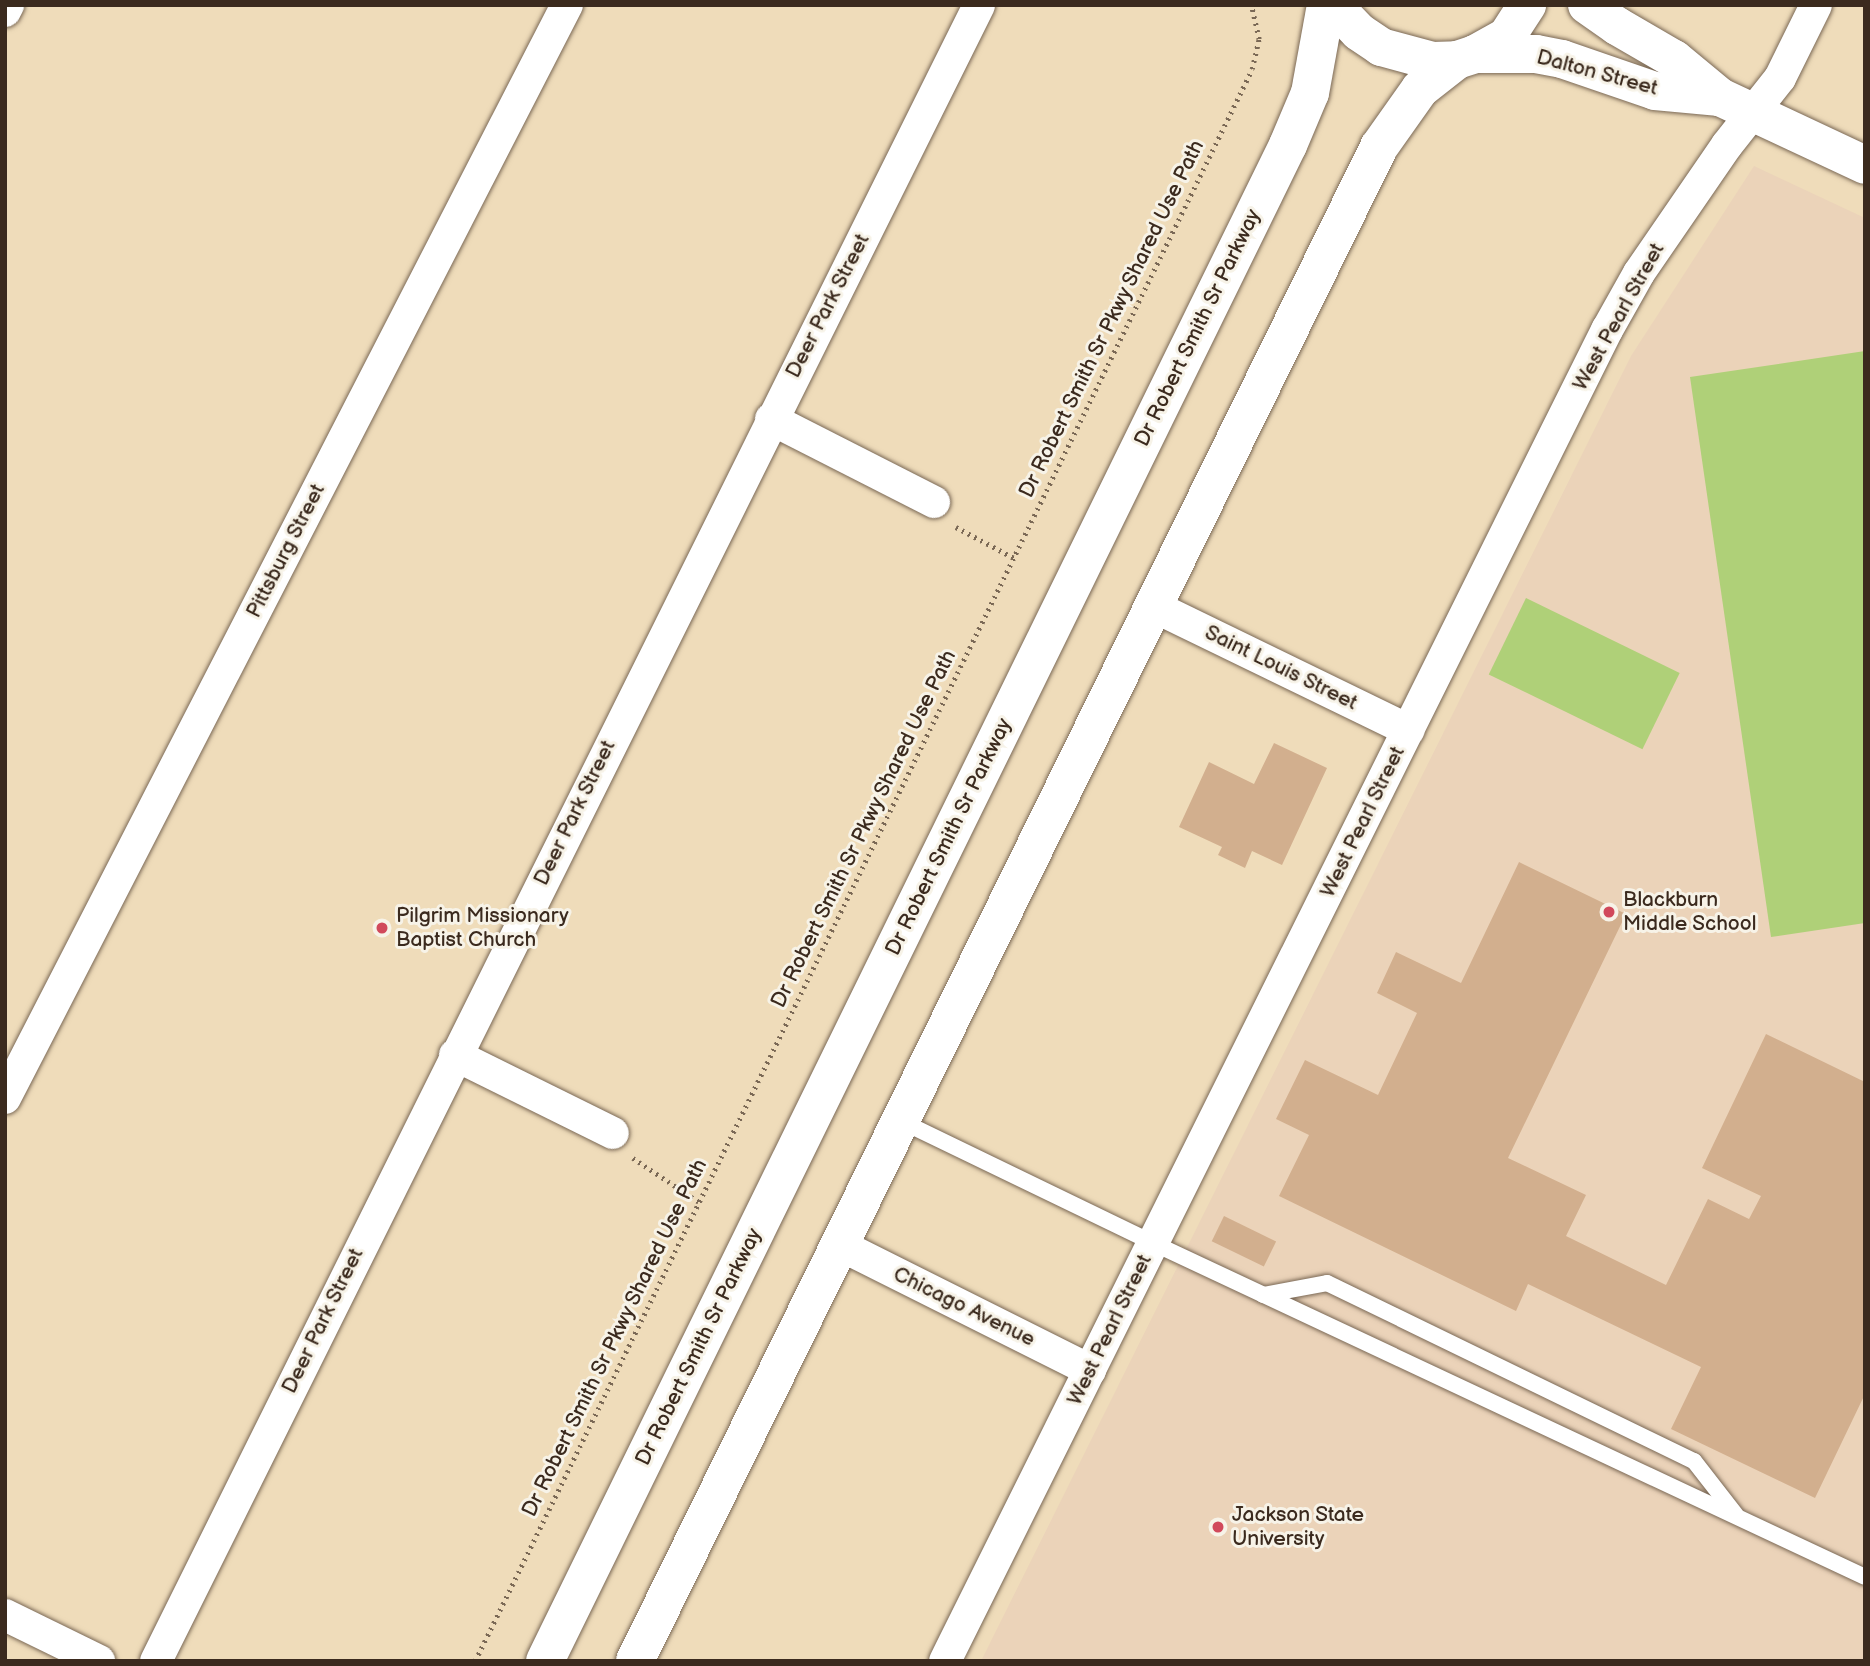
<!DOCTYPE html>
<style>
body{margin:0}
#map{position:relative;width:1870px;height:1666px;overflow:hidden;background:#efdcba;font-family:"Balsamiq Sans",sans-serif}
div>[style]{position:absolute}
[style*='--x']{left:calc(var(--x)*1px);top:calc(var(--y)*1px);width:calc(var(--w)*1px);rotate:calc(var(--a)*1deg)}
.built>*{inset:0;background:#ebd3b9}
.green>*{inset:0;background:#afd078;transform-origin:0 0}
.building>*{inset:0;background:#d2af8e;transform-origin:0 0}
.path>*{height:4.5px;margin-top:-2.25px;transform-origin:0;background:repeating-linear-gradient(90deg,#7a6855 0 2px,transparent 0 7px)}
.roads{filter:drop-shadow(0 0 2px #7a6855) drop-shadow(0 0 2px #7a6855)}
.service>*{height:16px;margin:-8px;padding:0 8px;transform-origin:8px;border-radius:8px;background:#fff}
.minor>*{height:32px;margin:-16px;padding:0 16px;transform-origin:16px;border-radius:16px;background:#fff}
.tertiary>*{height:38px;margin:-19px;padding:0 19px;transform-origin:19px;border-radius:19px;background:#fff}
.dots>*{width:19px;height:19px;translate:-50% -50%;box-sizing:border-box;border:4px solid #f7f3e8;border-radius:50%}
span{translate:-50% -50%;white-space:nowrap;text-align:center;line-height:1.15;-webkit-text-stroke:6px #f7f3e8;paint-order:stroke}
.street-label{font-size:21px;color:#3b2a1e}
.poi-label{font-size:21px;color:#3b2a1e}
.left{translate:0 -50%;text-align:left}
.frame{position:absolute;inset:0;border:7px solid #3b2a1e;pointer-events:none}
</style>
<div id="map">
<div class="built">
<div style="clip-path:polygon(1754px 166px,1865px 218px,1865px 1661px,981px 1661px,1631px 356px)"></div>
</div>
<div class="green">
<div style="clip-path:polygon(1865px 351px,1865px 923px,1771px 937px,1690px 377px)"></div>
<div style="left:1526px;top:598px;width:171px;height:85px;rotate:26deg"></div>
</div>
<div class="building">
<div style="clip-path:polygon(1274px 743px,1327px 768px,1282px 865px,1252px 851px,1245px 868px,1218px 855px,1222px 847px,1179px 827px,1209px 762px,1254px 784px)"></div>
<div style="clip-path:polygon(1519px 862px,1626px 914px,1508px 1158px,1586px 1195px,1566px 1236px,1666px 1285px,1708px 1199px,1749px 1219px,1761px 1196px,1702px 1168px,1766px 1034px,1865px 1082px,1865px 1394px,1815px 1498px,1671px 1429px,1701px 1367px,1528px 1284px,1516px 1311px,1279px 1196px,1309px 1135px,1276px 1119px,1305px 1060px,1378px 1095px,1417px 1013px,1377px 993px,1396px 952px,1461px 983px)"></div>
<div style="left:1224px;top:1216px;width:58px;height:28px;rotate:26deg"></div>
</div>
<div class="path">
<div style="--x:956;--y:527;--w:66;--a:28.1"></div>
<div style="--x:633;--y:1158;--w:79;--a:33.7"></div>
<div style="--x:475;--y:1661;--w:1771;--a:-63.98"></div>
<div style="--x:1252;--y:69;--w:31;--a:-77"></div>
<div style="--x:1259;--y:39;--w:35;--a:-103"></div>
</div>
<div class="roads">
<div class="service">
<div style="--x:901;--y:1121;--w:280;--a:25.8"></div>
<div style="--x:1153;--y:1243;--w:786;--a:25.13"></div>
<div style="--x:1263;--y:1295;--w:65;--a:-10.6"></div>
<div style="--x:1327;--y:1283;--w:408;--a:25.9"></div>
<div style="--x:1694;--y:1461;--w:68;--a:52.1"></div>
</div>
<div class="minor">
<div style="--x:5;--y:11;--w:7;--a:-63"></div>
<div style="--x:771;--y:419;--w:183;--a:27"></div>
<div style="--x:1153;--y:606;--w:284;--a:25.9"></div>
<div style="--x:455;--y:1055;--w:176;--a:26.3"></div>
<div style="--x:5;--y:1098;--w:1229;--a:-62.79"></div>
<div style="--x:838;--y:1244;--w:282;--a:26.6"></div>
<div style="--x:5;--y:1615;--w:105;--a:26.1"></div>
<div style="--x:156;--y:1661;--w:1849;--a:-63.57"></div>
<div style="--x:945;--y:1661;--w:1487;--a:-63.56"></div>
<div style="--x:1607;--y:330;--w:65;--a:-60.7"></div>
<div style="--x:1639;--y:273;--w:155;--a:-55.5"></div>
<div style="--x:1727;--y:145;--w:85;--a:-51.7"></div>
<div style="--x:1780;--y:78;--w:81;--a:-63.7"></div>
</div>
<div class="tertiary">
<div style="--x:1333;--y:5;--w:37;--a:46"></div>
<div style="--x:1359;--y:32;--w:27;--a:34"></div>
<div style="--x:1381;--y:47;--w:54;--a:15.1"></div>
<div style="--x:1433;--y:61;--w:24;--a:-2"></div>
<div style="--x:1457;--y:60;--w:19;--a:-18"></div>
<div style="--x:1475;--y:54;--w:37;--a:-29"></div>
<div style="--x:1507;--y:36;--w:37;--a:-57"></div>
<div style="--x:1587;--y:5;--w:37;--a:35"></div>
<div style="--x:1617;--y:26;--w:66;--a:30.1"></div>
<div style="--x:1674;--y:59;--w:60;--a:39.6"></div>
<div style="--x:1720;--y:97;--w:160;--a:25.1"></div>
<div style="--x:1475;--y:54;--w:61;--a:0"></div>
<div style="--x:1536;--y:54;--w:26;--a:11"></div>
<div style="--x:1562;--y:59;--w:98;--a:19"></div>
<div style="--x:1655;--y:91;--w:65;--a:5.3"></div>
<div style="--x:545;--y:1661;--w:1688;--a:-63.89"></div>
<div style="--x:1288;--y:145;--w:56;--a:-67.1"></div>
<div style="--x:1310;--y:93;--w:89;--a:-79.7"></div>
<div style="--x:635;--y:1661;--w:1687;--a:-63.83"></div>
<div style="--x:1379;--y:147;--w:71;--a:-54.7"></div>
<div style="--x:1420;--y:89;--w:47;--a:-38.1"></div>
</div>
</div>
<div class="dots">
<div style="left:1609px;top:912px;background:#d1495b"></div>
<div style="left:382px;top:928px;background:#d1495b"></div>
<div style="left:1218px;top:1527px;background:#d1495b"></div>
</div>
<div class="street-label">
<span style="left:1597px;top:73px;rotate:15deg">Dalton Street</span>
<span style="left:828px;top:306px;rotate:-63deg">Deer Park Street</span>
<span style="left:1619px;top:317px;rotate:-61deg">West Pearl Street</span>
<span style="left:1112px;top:319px;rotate:-64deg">Dr Robert Smith Sr Pkwy Shared Use Path</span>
<span style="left:1198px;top:328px;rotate:-64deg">Dr Robert Smith Sr Parkway</span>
<span style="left:286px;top:551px;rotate:-63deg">Pittsburg Street</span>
<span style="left:1281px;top:668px;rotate:26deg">Saint Louis Street</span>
<span style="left:575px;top:813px;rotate:-64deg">Deer Park Street</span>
<span style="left:1363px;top:822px;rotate:-64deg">West Pearl Street</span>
<span style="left:864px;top:829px;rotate:-64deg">Dr Robert Smith Sr Pkwy Shared Use Path</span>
<span style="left:949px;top:837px;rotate:-64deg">Dr Robert Smith Sr Parkway</span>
<span style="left:964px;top:1307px;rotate:26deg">Chicago Avenue</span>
<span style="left:323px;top:1321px;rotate:-64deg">Deer Park Street</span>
<span style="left:1110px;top:1330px;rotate:-64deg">West Pearl Street</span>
<span style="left:615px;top:1338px;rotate:-64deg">Dr Robert Smith Sr Pkwy Shared Use Path</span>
<span style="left:699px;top:1347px;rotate:-64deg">Dr Robert Smith Sr Parkway</span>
</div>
<div class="poi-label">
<span class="left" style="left:1623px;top:912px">Blackburn<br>Middle School</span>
<span class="left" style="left:396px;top:928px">Pilgrim Missionary<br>Baptist Church</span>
<span class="left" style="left:1232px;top:1527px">Jackson State<br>University</span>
</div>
<div class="frame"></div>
</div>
